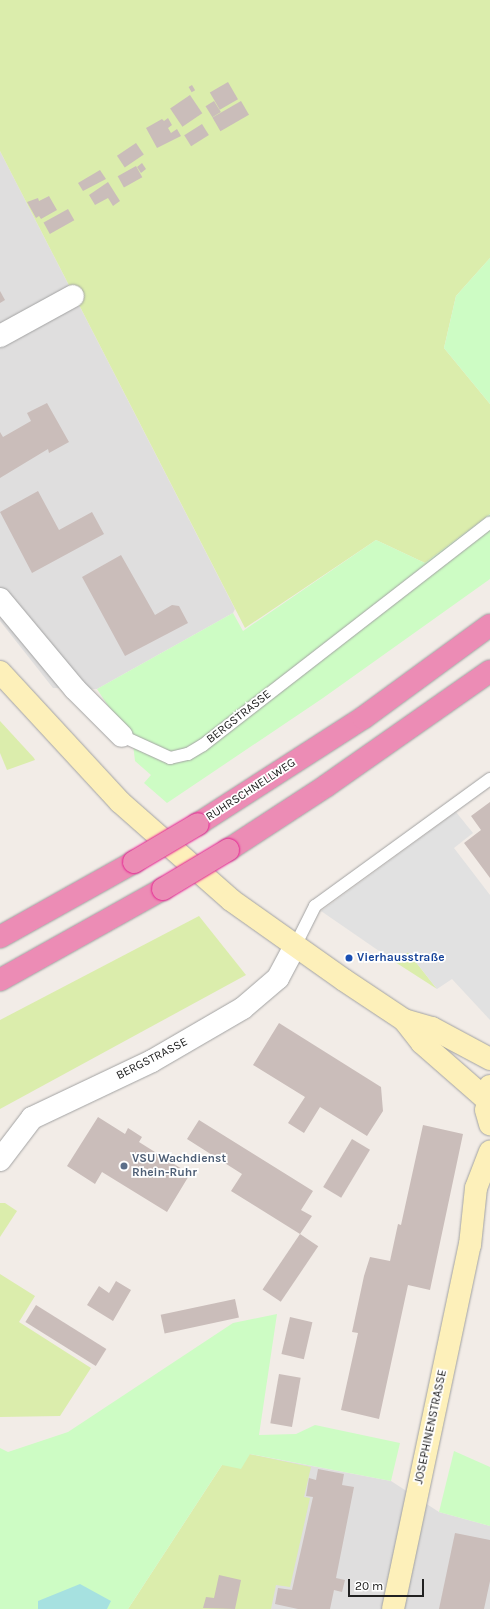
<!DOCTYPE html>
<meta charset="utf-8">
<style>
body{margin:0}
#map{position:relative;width:490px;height:1609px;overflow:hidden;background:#f2ece7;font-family:Karla,sans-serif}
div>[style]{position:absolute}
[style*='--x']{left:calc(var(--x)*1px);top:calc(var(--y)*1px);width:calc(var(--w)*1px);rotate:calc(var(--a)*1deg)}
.residential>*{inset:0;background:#dfdede}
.grass>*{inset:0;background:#dbedac}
.park>*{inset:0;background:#cdfcc4}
.parking>*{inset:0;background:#e1e1e1}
.water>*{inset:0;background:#a6e1e0}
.building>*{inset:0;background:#cabdba;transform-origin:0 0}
.roads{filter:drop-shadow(0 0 1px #a2a2a2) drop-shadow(0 0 1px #a2a2a2)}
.lane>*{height:12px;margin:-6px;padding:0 6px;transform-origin:6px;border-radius:6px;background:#fff}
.street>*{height:22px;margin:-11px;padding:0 11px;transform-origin:11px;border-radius:11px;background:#fff}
.secondary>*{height:22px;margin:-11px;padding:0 11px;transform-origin:11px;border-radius:11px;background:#fdf0ba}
.highway>*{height:22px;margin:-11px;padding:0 11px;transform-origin:11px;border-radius:11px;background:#ec8cb5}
.bridges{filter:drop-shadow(0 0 1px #e42091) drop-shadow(0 0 1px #e42091)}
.highway-bridge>*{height:22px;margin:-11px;padding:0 11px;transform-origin:11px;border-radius:11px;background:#ec8cb5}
.dots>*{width:11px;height:11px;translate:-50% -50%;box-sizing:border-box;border:2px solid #fff;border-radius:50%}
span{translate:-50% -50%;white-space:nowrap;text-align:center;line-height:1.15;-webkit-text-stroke:3.5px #fff;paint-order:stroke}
.street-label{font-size:12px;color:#212121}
.transit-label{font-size:12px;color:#164399;font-weight:700}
.left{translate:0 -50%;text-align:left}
.service-label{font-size:12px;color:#4e5e75;font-weight:700}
.scale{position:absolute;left:348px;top:1579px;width:76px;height:18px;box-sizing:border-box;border:2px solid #212121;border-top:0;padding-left:5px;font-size:12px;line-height:14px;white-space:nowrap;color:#212121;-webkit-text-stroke:3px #fff;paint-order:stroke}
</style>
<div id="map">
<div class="residential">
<div style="clip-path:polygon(0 151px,235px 609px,233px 613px,97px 689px,53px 688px,0 621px)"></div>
<div style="clip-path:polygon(249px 1454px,391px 1481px,439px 1512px,490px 1526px,490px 1609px,128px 1609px)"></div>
</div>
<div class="grass">
<div style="clip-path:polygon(0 0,490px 0,490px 258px,456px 296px,444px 348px,490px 404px,490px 514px,425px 563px,376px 540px,245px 628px,0 151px)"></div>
<div style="clip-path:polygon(0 721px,34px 758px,35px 760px,7px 770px,0 753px)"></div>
<div style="clip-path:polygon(199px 916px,246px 975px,0 1109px,0 1020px)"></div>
<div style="clip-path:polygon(408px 952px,437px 989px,395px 962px)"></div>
<div style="clip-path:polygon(0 1203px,5px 1203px,17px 1211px,0 1237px)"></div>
<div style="clip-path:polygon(0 1274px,35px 1296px,19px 1322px,91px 1368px,60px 1416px,0 1417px)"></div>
<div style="clip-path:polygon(249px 1454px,311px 1467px,304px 1497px,310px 1498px,290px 1587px,276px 1585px,271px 1609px,128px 1609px,222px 1465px)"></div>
</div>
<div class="park">
<div style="clip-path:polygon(490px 258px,490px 404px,444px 348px,456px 296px)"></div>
<div style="clip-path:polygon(490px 514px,490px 579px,323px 698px,167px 803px,144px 783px,151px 775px,135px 761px,133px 744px,97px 689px,233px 613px,243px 631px,376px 540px,425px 563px)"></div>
<div style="clip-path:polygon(277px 1314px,259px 1435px,296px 1434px,315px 1425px,400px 1443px,391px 1481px,250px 1454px,241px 1469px,222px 1465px,128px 1609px,0 1609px,0 1448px,8px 1452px,68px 1432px,233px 1323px)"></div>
<div style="clip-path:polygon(454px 1451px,490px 1467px,490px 1526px,439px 1512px)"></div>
</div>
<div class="parking">
<div style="clip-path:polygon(456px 812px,473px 833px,454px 848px,490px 895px,490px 1020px,452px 979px,437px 989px,408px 952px,395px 962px,321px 911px)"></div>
</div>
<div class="water">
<div style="clip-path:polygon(80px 1584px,111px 1601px,107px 1609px,38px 1609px,38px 1601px)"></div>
</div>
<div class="building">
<div style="left:228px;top:82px;width:20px;height:21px;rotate:60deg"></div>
<div style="left:192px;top:85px;width:6px;height:4px;rotate:59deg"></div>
<div style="left:190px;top:95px;width:22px;height:24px;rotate:56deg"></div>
<div style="left:214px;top:101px;width:13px;height:10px;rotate:58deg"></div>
<div style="left:241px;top:101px;width:16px;height:33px;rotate:60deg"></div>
<div style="clip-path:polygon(168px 118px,172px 125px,168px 128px,171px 133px,177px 129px,181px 136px,157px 148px,146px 128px,162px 119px,164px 121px)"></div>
<div style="left:202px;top:124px;width:13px;height:21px;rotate:58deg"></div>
<div style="left:136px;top:143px;width:14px;height:23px;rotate:56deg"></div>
<div style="clip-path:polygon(142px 163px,146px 169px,141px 173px,137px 167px)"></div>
<div style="left:136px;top:166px;width:13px;height:21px;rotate:61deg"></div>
<div style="clip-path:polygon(100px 170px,106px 179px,83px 191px,78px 183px)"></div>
<div style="clip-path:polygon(108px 182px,120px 201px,113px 206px,108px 198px,95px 205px,89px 195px)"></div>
<div style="clip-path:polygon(49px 196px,57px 210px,41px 219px,39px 216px,36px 218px,27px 202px,38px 198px,39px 201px)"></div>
<div style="left:68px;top:209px;width:13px;height:28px;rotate:61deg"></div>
<div style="clip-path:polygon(0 291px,5px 300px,0 303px)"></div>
<div style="clip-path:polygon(47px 403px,69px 442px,49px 453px,48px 449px,0 478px,0 432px,3px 437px,31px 421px,27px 413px)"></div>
<div style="clip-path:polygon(38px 491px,59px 530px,92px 512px,104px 534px,32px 573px,0 512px)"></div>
<div style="clip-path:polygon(121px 555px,155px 615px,172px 605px,179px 606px,188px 623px,125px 656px,82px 577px)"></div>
<div style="clip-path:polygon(490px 802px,490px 878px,464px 843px,481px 830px,471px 816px)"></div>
<div style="clip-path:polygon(279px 1023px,381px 1087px,383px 1111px,367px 1136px,320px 1107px,304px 1133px,288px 1123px,305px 1097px,253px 1065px)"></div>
<div style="clip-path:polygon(98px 1117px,125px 1134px,128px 1128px,142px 1137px,139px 1142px,190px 1174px,167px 1212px,102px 1172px,95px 1184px,67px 1166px)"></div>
<div style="clip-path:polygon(199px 1120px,313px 1191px,301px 1210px,312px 1216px,300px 1234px,231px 1191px,242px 1174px,187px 1139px)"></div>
<div style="clip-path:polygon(423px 1125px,463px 1134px,430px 1290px,408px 1285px,379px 1419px,341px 1410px,358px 1333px,352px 1332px,364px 1276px,370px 1257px,390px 1261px,398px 1224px,401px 1225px)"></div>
<div style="left:352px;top:1139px;width:21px;height:56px;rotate:31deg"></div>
<div style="left:300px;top:1234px;width:22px;height:67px;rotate:34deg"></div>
<div style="clip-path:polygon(116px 1281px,131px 1290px,113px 1321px,87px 1305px,99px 1286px,109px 1293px)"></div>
<div style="left:235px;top:1299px;width:19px;height:76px;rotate:78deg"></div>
<div style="left:36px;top:1305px;width:83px;height:20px;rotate:32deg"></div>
<div style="left:290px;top:1317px;width:23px;height:38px;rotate:13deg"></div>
<div style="left:279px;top:1374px;width:22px;height:50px;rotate:10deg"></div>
<div style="clip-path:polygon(318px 1469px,344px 1474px,342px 1485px,354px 1487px,336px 1578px,345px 1580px,342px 1592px,334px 1590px,330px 1609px,298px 1609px,275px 1604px,278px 1588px,292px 1590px,313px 1497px,306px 1496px,309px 1478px,316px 1480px)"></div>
<div style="clip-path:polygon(455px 1533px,490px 1540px,490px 1581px,484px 1609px,439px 1609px)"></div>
<div style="clip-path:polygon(219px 1575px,241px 1580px,235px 1609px,203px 1608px,206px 1597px,214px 1598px)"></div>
</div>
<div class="roads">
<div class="lane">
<div style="--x:122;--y:736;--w:53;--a:24.6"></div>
<div style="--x:170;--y:758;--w:18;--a:-13"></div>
<div style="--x:188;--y:754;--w:17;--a:-31"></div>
<div style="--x:203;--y:745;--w:363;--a:-37.8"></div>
<div style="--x:295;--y:946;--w:45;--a:-63.4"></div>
<div style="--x:315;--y:906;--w:216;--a:-36"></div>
</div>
<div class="street">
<div style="--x:0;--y:336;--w:83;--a:-28.7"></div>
<div style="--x:0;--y:599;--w:117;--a:50.2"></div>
<div style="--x:75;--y:689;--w:66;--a:45"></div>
<div style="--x:0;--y:1160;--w:53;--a:-52.7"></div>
<div style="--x:32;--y:1118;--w:133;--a:-25.4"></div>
<div style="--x:152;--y:1061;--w:105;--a:-30.2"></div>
<div style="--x:243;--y:1008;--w:46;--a:-40.6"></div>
<div style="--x:278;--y:978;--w:36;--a:-62"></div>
</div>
<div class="secondary">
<div style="--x:0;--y:672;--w:177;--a:47.3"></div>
<div style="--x:120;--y:802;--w:148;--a:41.4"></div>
<div style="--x:231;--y:900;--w:138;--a:35.3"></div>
<div style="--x:344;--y:980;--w:72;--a:33.7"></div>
<div style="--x:404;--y:1020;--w:29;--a:16"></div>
<div style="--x:432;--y:1028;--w:66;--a:28.1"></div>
<div style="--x:404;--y:1020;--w:29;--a:52"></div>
<div style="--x:422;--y:1043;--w:85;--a:41.2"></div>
<div style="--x:490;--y:1086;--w:24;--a:99"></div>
<div style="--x:486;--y:1110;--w:15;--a:74"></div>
<div style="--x:393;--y:1609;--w:372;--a:-78.1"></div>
<div style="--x:470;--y:1245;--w:57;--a:-84"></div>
<div style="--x:476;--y:1188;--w:39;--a:-69"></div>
</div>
<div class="highway">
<div style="--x:198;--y:824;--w:196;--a:-32.7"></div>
<div style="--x:363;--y:718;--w:157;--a:-36.2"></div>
<div style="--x:228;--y:850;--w:117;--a:-33.1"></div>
<div style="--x:326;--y:786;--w:200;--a:-35"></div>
<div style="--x:0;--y:937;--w:154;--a:-29.2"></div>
<div style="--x:0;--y:980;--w:187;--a:-29.2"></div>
</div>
</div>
<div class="bridges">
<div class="highway-bridge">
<div style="--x:134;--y:862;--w:74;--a:-30.7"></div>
<div style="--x:163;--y:889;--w:76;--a:-31"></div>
</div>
</div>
<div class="dots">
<div style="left:349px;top:958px;background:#1a4fb4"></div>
<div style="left:124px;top:1166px;background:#5c6f8a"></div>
</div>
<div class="street-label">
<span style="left:239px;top:717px;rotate:-38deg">BERGSTRASSE</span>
<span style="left:251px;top:790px;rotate:-33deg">RUHRSCHNELLWEG</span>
<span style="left:152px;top:1059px;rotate:-27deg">BERGSTRASSE</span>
<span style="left:431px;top:1427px;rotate:-78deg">JOSEPHINENSTRASSE</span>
</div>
<div class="transit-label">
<span class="left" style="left:357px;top:958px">Vierhausstraße</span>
</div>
<div class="service-label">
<span class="left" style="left:132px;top:1166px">VSU Wachdienst<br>Rhein-Ruhr</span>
</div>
<div class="scale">20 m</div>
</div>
